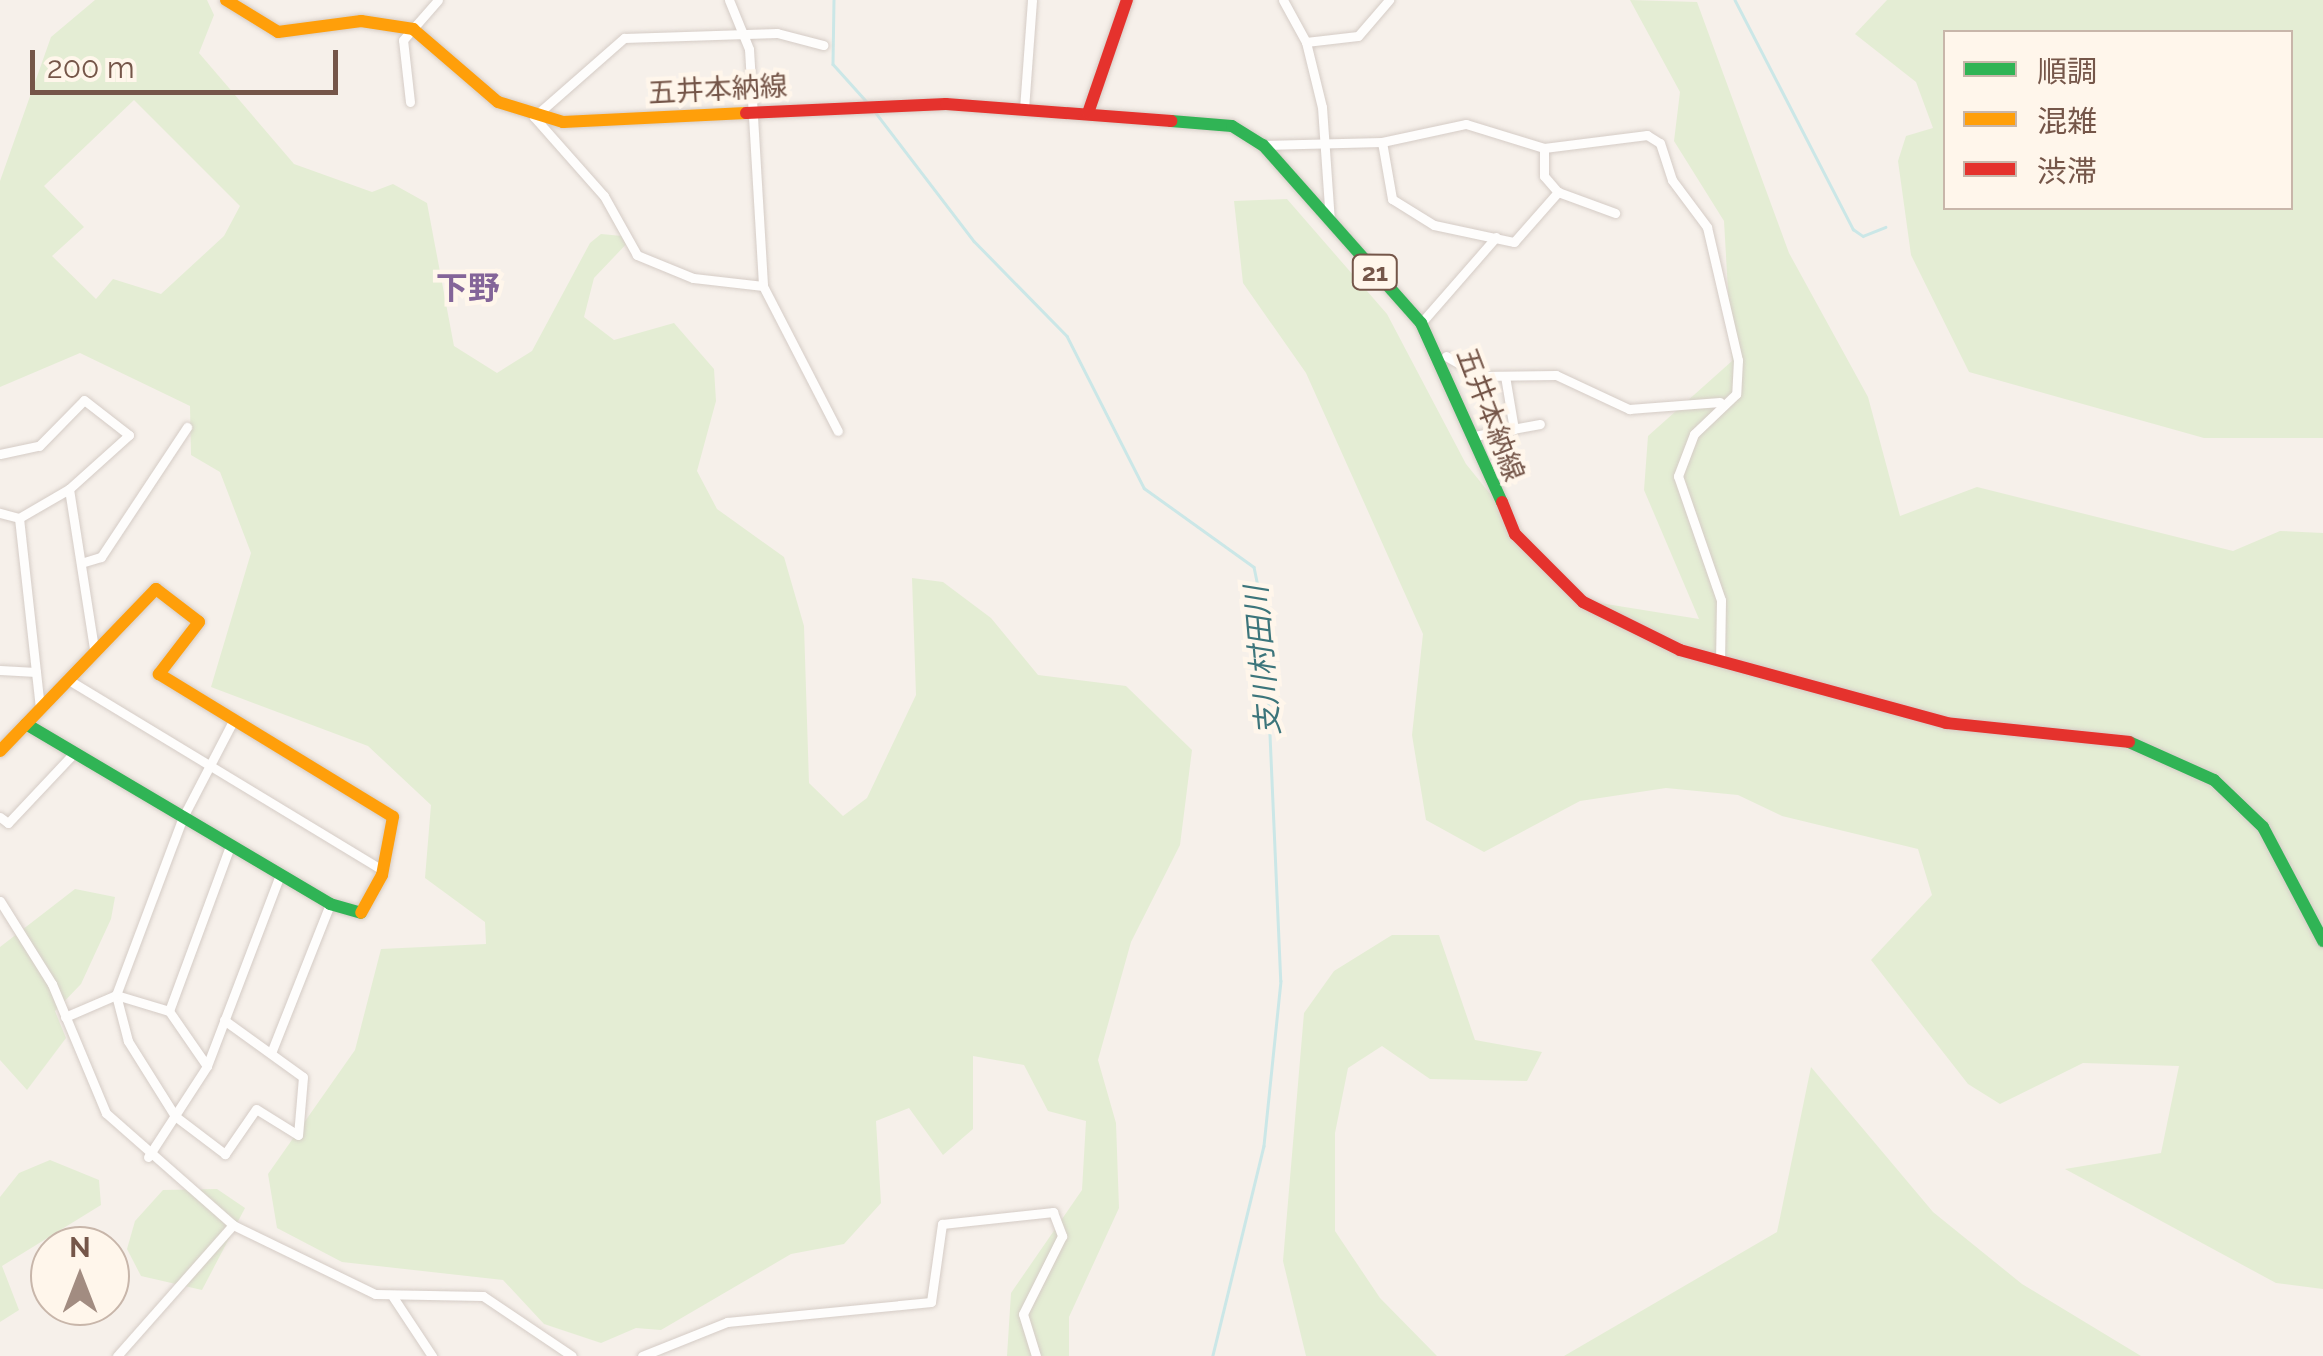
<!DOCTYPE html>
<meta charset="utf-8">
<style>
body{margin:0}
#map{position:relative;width:2323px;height:1356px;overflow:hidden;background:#f6f0ea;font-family:Raleway,"Noto Sans JP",sans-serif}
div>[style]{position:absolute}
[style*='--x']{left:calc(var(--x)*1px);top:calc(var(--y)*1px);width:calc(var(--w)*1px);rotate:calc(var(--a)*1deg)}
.green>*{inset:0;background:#e4edd4}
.stream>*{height:2.5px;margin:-1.25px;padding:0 1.25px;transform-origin:1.25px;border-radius:1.25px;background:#cbe7e7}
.roads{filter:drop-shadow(0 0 2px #d5ccc6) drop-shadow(0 0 2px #d5ccc6)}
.street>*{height:9px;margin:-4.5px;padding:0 4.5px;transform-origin:4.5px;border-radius:4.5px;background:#fefdfc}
.fast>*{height:12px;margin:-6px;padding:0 6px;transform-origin:6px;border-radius:6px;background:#30b455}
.slow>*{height:12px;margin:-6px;padding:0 6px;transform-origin:6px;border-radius:6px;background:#ff9f0a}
.jam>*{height:12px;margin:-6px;padding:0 6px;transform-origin:6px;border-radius:6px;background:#e5322d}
span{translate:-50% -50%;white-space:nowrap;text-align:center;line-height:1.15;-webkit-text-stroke:9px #fff6eb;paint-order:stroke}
.shield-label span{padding:2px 8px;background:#fff6eb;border:2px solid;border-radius:8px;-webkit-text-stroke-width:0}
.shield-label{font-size:25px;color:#755649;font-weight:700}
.street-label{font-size:28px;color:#755649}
.water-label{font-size:30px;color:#3c757b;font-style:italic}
.quarter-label{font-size:32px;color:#846599;font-weight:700}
.legend{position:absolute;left:1943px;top:30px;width:350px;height:180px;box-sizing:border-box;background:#fff6eb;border:2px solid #c8b6aa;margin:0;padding:12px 18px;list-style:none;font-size:30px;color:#755649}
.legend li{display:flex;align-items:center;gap:20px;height:50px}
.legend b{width:50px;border:2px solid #c8b6aa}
.north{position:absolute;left:30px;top:1226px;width:100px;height:100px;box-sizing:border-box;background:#fff6eb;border:2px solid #c8b6aa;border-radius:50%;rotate:0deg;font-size:28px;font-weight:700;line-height:40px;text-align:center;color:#755649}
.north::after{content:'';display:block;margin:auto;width:35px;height:45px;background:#a28c81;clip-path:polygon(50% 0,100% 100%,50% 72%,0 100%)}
.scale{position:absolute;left:30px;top:50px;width:308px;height:45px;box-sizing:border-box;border:5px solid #755649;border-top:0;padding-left:12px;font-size:30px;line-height:35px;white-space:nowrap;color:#755649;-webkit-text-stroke:8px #fff6eb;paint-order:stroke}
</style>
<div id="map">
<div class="green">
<div style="clip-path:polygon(evenodd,95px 0,207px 0,214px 15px,199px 53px,294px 164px,372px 192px,393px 184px,427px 203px,454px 346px,497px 373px,532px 351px,590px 243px,601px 234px,633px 237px,594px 278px,584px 317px,614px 340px,674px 323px,714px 369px,716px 401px,697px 471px,717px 509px,784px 557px,804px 626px,809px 783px,843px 816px,867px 798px,916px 695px,912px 578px,943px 582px,991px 618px,1038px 675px,1126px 686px,1192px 750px,1180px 845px,1131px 942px,1098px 1060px,1116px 1123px,1119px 1208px,1069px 1317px,1069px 1356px,1007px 1356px,1011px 1293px,1082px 1190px,1086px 1121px,1048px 1111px,1024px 1065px,973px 1056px,973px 1129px,943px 1155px,909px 1108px,876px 1121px,881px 1203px,844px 1244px,791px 1254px,661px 1330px,636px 1328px,601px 1343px,544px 1324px,503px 1280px,342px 1262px,277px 1228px,268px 1174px,355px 1050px,381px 949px,486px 944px,485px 922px,425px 878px,431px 805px,368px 746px,211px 687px,251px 553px,220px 472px,191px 455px,190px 406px,80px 353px,0 387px,0 181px,51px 37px,95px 0,134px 100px,240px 206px,224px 236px,161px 294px,113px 279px,96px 299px,52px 256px,84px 227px,44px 186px,134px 100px)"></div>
<div style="clip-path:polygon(1630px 0,1697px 2px,1789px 253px,1868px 397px,1900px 516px,1977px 487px,2233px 551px,2280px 531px,2323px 533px,2323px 1289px,2276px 1283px,2065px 1169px,2161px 1153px,2179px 1066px,2083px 1063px,2000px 1104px,1968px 1084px,1871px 960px,1932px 895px,1918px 849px,1782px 816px,1738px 795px,1666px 788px,1580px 801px,1484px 852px,1426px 820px,1412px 735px,1423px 634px,1306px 373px,1243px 283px,1234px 201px,1287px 199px,1387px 314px,1466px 464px,1575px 599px,1699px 619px,1644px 490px,1648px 436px,1732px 361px,1724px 221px,1674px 141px,1680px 92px)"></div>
<div style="clip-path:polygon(evenodd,1887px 0,2323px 0,2323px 438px,2204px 438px,1969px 372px,1911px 255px,1898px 161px,1906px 136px,1933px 128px,1916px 82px,1855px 34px,1887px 0,1946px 32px,2290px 32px,2290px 208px,1946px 208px,1946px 32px)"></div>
<div style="clip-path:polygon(75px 889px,115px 897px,111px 919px,81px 984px,55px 1011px,66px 1038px,27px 1090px,0 1060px,0 947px)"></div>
<div style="clip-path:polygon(1392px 935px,1439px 935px,1475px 1040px,1542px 1052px,1527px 1081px,1430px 1079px,1382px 1046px,1348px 1068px,1335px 1133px,1335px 1231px,1380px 1298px,1437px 1356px,1306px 1356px,1283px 1261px,1304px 1013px,1334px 971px)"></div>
<div style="clip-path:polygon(1811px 1067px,1933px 1212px,2022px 1284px,2141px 1356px,1564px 1356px,1777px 1232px)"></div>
<div style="clip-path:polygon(50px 1160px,99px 1180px,101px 1205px,2px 1266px,19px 1310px,0 1322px,0 1197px,19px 1173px)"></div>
<div style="clip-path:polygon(217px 1189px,245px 1208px,202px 1290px,141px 1276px,127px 1249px,135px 1221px,163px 1190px)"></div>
</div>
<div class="stream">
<div style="--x:834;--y:0;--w:64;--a:90.9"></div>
<div style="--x:833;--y:64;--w:52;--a:48.1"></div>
<div style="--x:1735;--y:0;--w:258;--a:62.7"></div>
<div style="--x:1853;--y:229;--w:12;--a:35"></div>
<div style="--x:1863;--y:236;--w:24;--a:-22"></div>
<div style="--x:876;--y:113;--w:161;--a:52.6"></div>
<div style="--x:974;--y:241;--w:133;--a:45.6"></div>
<div style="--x:1067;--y:336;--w:170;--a:63.1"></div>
<div style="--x:1144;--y:488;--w:135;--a:35.7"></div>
<div style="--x:1254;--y:567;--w:54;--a:78.3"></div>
<div style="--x:1265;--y:620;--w:361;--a:87.5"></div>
<div style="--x:1281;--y:981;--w:166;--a:95.9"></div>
<div style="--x:1264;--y:1146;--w:216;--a:103.7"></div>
</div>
<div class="roads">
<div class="street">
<div style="--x:729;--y:0;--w:53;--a:67.8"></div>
<div style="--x:749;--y:49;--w:237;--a:86.6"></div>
<div style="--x:763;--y:286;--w:163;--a:62.7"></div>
<div style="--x:1283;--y:0;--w:48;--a:61.3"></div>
<div style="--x:1306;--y:42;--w:67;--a:76.2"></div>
<div style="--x:1322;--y:107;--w:114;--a:86"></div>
<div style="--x:1306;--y:42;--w:52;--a:-6.6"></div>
<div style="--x:1358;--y:36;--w:48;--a:-49.3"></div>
<div style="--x:410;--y:102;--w:62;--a:-96.4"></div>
<div style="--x:403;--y:40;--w:53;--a:-48.8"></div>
<div style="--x:1024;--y:109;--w:109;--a:-85.8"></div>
<div style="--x:1382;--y:142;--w:58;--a:80"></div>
<div style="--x:1392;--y:199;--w:49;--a:31.8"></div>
<div style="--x:1434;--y:225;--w:82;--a:12"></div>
<div style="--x:1514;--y:242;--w:67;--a:-48.7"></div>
<div style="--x:1263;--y:145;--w:119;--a:-1.4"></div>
<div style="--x:1382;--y:142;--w:86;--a:-12.1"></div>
<div style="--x:1466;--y:124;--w:82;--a:17.1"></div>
<div style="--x:1544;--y:148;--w:104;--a:-7.2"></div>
<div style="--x:1647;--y:135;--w:15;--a:32"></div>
<div style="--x:1660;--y:143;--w:39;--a:72"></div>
<div style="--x:1672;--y:180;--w:59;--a:53.3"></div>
<div style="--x:1707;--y:227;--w:137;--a:76.9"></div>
<div style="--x:1738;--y:360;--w:34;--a:93"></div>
<div style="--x:1736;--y:394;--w:58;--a:136.4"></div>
<div style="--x:1694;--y:434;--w:45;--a:110.9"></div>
<div style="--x:1678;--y:476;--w:131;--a:70.9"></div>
<div style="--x:1721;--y:600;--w:61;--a:90.9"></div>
<div style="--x:1544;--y:148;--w:28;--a:90"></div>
<div style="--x:1544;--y:176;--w:21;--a:49"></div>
<div style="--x:1558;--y:192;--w:61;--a:20.2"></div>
<div style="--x:763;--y:286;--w:70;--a:-173.5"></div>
<div style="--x:693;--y:278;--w:61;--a:-157.7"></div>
<div style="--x:637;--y:255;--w:68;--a:-119.2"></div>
<div style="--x:604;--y:196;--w:106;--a:-131.5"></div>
<div style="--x:534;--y:117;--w:120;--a:-41.3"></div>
<div style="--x:624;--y:38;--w:153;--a:-1.9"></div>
<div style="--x:777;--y:33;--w:48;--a:14.6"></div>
<div style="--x:1421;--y:323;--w:114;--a:-48.9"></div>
<div style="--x:1446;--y:356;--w:39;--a:30"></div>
<div style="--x:1480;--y:376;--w:76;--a:-0.8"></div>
<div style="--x:1556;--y:375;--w:81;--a:25"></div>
<div style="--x:1629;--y:409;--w:91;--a:-4.4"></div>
<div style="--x:1505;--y:376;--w:54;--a:80.4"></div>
<div style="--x:1474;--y:436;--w:67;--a:-10.3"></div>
<div style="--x:0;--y:454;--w:40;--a:-12"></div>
<div style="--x:39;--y:446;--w:64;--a:-45.6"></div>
<div style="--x:84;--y:400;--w:57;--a:37.9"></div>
<div style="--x:129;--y:435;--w:81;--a:138"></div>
<div style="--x:69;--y:489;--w:58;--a:149.9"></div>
<div style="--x:19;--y:518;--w:20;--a:-165"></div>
<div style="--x:69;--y:489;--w:162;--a:81.1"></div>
<div style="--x:19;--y:518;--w:192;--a:83.7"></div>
<div style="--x:81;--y:563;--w:21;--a:-17"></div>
<div style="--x:101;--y:557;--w:156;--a:-56.5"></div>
<div style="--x:0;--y:670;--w:36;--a:3"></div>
<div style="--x:67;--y:679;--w:369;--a:31.2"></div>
<div style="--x:0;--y:817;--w:10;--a:37"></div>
<div style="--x:8;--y:823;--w:96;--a:-46.7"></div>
<div style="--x:0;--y:901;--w:98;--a:57.9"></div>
<div style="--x:52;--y:984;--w:140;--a:67.3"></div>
<div style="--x:106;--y:1113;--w:169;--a:41.4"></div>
<div style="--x:233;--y:1225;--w:158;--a:25.9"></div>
<div style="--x:375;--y:1294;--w:108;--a:1.1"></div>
<div style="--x:483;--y:1296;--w:107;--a:34"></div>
<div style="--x:169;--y:1011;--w:176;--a:-69.7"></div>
<div style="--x:65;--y:1017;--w:56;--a:-23.3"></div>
<div style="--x:116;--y:995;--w:55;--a:16.8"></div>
<div style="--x:169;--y:1011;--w:67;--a:55.4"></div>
<div style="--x:224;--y:1020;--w:97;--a:35.8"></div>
<div style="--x:303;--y:1077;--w:58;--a:94.9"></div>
<div style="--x:298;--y:1135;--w:49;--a:-148.2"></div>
<div style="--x:256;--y:1109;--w:55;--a:124.6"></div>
<div style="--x:225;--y:1154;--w:63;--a:-142.8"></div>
<div style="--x:175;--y:1116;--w:89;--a:-122.1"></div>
<div style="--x:128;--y:1041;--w:48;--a:-104.6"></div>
<div style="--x:116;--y:995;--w:188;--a:-69.4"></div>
<div style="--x:182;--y:819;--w:110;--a:-62.5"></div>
<div style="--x:271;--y:1053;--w:160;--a:-68.4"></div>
<div style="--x:148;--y:1157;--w:108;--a:-57"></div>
<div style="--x:207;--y:1066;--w:204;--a:-69.1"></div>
<div style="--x:393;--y:1297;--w:71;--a:56.5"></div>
<div style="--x:117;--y:1356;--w:175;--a:-48.5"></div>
<div style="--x:642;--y:1356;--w:92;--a:-21.8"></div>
<div style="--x:727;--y:1322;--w:205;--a:-5.6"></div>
<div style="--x:931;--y:1302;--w:79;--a:-82"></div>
<div style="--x:942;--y:1224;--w:112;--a:-6.2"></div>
<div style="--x:1053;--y:1212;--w:26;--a:69"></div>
<div style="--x:1062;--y:1236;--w:87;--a:116.6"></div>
<div style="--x:1023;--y:1314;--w:44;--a:72.8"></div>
</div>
<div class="fast">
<div style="--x:1171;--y:121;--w:61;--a:4.7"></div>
<div style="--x:1232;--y:126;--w:36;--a:32"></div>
<div style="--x:1263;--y:145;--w:238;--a:48.4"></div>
<div style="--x:1421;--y:323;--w:196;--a:65.7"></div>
<div style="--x:26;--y:724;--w:353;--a:30.6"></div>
<div style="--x:330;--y:904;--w:32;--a:16"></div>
<div style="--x:2129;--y:742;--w:93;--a:24.1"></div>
<div style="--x:2214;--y:780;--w:68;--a:43.8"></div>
<div style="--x:2263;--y:827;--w:129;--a:62.2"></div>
</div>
<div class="slow">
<div style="--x:226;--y:0;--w:61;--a:31.6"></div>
<div style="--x:278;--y:32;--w:84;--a:-7.5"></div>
<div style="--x:361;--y:21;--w:53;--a:8.7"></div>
<div style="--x:413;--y:29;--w:112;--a:40.7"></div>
<div style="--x:498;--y:102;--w:68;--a:17.1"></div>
<div style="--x:563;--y:122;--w:183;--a:-2.8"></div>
<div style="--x:0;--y:751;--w:225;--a:-46.1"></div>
<div style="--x:156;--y:589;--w:54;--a:37.5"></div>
<div style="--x:199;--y:622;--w:66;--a:127.6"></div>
<div style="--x:159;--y:674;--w:274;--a:31.4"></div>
<div style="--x:393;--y:817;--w:59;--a:100.7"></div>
<div style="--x:382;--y:875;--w:43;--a:118.9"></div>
</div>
<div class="jam">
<div style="--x:746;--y:113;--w:200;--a:-2.6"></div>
<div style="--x:946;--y:104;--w:226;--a:4.3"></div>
<div style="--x:1088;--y:113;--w:120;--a:-71"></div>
<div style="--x:1502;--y:502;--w:35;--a:68"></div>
<div style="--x:1515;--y:534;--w:96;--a:45"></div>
<div style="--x:1583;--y:602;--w:108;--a:26.3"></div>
<div style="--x:1680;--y:650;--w:276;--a:15.3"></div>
<div style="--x:1946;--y:723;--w:184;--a:5.9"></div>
</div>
</div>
<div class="shield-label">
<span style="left:1375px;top:272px">21</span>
</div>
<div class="street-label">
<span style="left:718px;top:90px;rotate:-3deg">五井本納線</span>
<span style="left:1490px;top:415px;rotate:69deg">五井本納線</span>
</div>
<div class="water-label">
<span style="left:1263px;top:661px;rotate:-95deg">支川村田川</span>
</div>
<div class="quarter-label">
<span style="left:468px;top:288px">下野</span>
</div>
<ul class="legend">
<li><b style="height:12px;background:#30b455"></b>順調</li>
<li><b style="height:12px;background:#ff9f0a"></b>混雑</li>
<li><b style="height:12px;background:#e5322d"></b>渋滞</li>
</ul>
<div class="north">N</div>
<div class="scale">200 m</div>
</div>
